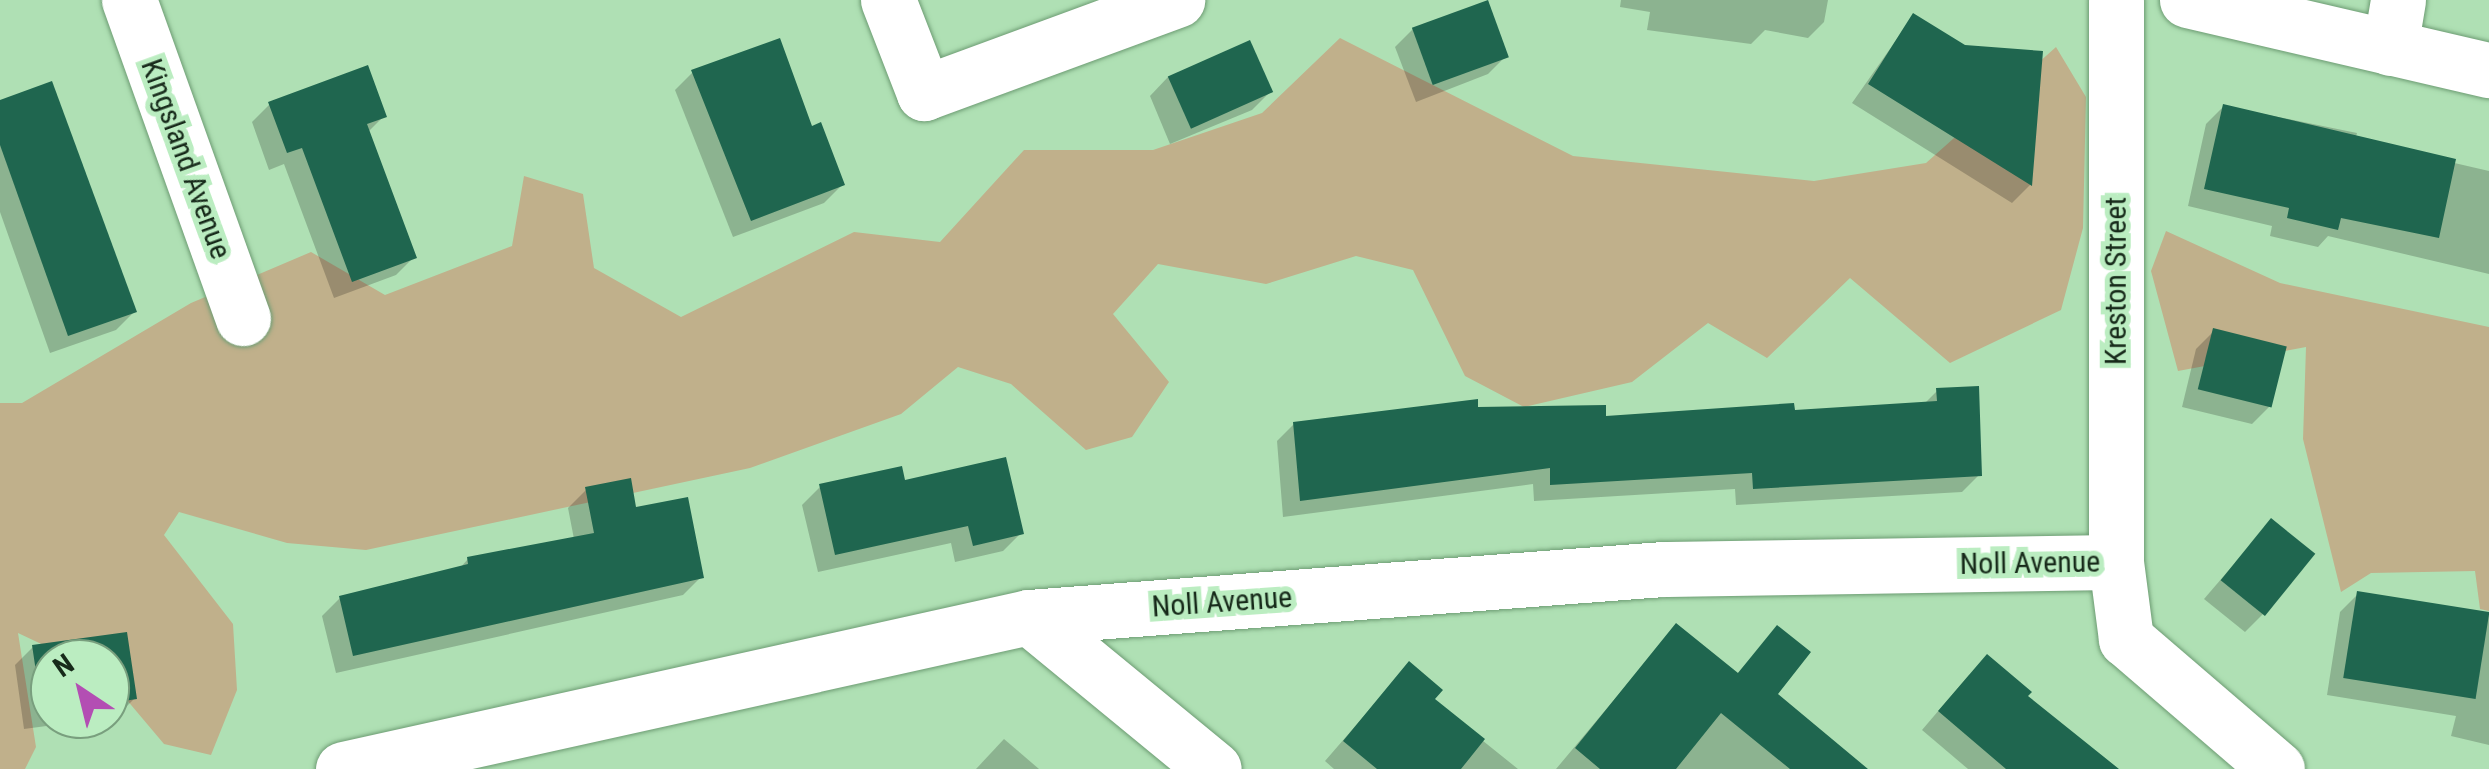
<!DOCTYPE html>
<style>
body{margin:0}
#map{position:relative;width:2489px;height:769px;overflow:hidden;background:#afe0b4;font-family:"Roboto Condensed",sans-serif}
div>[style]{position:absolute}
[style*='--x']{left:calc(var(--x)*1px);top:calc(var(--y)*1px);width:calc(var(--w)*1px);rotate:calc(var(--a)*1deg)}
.green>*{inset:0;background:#c0b08b}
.shadow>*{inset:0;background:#0003}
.building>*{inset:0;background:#1f664f;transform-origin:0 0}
.roads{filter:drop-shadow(0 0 2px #6d9c73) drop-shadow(0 0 2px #6d9c73)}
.minor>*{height:55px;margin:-27.5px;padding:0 27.5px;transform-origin:27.5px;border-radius:27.5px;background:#fff}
span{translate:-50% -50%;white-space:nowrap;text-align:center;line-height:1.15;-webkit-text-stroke:10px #bbedc1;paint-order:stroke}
.street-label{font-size:30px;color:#172a1a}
.north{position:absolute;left:30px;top:639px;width:100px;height:100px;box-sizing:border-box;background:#bbedc1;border:2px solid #799f7e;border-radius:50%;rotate:325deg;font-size:28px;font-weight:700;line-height:40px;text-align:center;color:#172a1a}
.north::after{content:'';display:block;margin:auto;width:35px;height:45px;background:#b34eb3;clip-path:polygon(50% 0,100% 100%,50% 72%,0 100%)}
</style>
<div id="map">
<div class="green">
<div style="clip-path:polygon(1340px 38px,1573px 156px,1814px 181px,1926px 163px,2056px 47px,2086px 97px,2083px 228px,2061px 310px,1950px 363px,1850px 278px,1767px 358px,1708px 323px,1632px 382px,1524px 407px,1465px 376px,1413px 270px,1356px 256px,1266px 284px,1158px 264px,1113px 314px,1169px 382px,1132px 437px,1086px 450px,1011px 384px,958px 367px,901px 414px,750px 468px,366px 550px,287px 543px,179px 512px,164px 535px,233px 624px,237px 690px,211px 755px,164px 744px,110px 680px,110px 659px,73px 659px,18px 633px,36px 747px,25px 769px,0 769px,0 403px,22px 403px,191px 303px,311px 252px,385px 295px,512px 246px,524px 176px,583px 194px,594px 268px,681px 317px,854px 232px,940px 242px,1024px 150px,1153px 150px,1262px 113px)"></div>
<div style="clip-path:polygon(2166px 231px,2280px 283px,2489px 327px,2489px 611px,2480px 609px,2475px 571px,2371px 573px,2341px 592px,2303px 439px,2306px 347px,2178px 371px,2151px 271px)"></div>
</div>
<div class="shadow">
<div style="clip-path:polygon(1621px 0,1828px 0,1824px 22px,1808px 38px,1765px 30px,1751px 44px,1647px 30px,1650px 12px,1620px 7px)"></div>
<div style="clip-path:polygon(1913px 16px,1964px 47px,2040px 53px,2030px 185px,2012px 203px,1852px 103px)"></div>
<div style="clip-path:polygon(1413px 29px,1506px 56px,1488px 74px,1416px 102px,1395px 47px)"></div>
<div style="clip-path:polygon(693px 72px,811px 129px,842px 185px,824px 203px,733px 237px,675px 90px)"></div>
<div style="clip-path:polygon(1168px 77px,1270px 92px,1252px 110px,1170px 144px,1150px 96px)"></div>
<div style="clip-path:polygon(0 103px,134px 312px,116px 330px,50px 353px,0 212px)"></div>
<div style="clip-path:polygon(270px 104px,384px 116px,368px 132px,414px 257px,396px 275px,334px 298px,284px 164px,269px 170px,252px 122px)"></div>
<div style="clip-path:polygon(2224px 106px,2357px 133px,2355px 140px,2489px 171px,2489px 274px,2328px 236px,2318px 247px,2270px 236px,2272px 226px,2188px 206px,2206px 124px)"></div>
<div style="clip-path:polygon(2214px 331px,2270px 406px,2252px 424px,2182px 407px,2196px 349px)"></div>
<div style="clip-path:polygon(1938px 390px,1979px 475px,1962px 492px,1736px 505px,1735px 489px,1534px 501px,1533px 484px,1283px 517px,1277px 441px,1294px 424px,1476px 410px,1603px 418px,1793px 413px,1923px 405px)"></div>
<div style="clip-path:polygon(903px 483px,1021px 533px,1003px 551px,955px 562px,951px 543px,818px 572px,802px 505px,820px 487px)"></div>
<div style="clip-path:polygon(586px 490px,634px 510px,701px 577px,683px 595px,336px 673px,322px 616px,340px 598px,459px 569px,468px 559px,574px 539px,568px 508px)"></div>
<div style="clip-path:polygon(2271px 521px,2263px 614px,2245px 632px,2204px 599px)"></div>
<div style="clip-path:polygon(2358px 594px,2489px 615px,2489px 745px,2451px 736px,2456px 716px,2327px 695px,2340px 612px)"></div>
<div style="clip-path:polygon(1676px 626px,1736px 675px,1777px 628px,1774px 694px,1864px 769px,1556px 769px)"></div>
<div style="clip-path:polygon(125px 635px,134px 699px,116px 717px,110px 717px,110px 659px,50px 659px,50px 719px,99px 719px,24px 729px,15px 665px,33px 647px)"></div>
<div style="clip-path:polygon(1409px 664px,1432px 700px,1518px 769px,1334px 769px,1325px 761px)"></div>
<div style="clip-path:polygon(1969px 675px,2025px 697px,2117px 769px,1968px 769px,1922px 730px)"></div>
<div style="clip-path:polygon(1004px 739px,1039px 769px,976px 769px)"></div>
</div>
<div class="building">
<div style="left:1488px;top:0;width:61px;height:81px;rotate:70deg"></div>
<div style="clip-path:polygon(1913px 13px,1965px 45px,2043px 51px,2032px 186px,1868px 84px)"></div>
<div style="clip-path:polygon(780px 38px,812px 126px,821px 122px,845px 185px,751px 221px,691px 70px)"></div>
<div style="left:1250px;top:40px;width:57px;height:90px;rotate:66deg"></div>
<div style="clip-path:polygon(368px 65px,387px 117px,367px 124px,417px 258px,352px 282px,302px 148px,287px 153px,268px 102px)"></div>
<div style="clip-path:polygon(52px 81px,137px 312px,68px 336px,0 145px,0 100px)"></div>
<div style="clip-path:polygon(2223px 104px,2456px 159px,2439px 238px,2341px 218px,2338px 230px,2287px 218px,2289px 208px,2204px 189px)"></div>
<div style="left:2213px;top:328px;width:76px;height:63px;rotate:14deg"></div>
<div style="clip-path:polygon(1979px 386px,1982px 476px,1753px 489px,1752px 473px,1550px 485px,1550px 468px,1300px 501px,1293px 422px,1478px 399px,1478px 407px,1606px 405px,1606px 416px,1794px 403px,1795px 410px,1937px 401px,1936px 388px)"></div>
<div style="clip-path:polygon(1006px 457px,1024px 534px,973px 546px,968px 526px,835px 555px,819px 484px,902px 466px,905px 480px)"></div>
<div style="clip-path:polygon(631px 478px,636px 507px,688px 497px,704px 578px,353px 656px,339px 596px,468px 564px,467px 557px,594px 533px,585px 487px)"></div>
<div style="left:2271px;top:518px;width:57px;height:80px;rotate:39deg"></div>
<div style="left:2357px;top:591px;width:134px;height:88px;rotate:9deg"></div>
<div style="clip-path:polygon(1676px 623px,1738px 673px,1777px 625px,1811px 652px,1778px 694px,1868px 769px,1790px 769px,1721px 713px,1676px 769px,1600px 769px,1575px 748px)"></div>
<div style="clip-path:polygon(127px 632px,137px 699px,110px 703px,110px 659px,50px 659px,50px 711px,42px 712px,32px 645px)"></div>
<div style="clip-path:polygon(1987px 654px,2032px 692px,2028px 696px,2119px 769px,2006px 769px,1938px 711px)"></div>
<div style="clip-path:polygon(1409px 661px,1443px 690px,1435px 699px,1485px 739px,1461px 769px,1377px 769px,1343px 741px)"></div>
</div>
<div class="roads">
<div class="minor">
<div style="--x:129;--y:0;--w:338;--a:70.3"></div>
<div style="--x:888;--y:0;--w:100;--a:68.8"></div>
<div style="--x:924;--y:93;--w:270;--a:-20.2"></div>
<div style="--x:2116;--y:0;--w:562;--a:90"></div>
<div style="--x:2116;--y:562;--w:78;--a:82.6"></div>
<div style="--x:2126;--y:639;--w:199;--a:40.7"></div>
<div style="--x:2187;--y:0;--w:310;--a:13.1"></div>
<div style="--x:2390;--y:48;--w:49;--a:-80.5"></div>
<div style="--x:1029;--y:617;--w:239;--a:39.4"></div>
<div style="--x:343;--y:769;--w:703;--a:-12.49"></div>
<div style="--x:1029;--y:617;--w:636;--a:-4.33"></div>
<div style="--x:1663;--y:569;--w:453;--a:-0.9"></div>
</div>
</div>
<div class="street-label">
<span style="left:186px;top:159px;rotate:70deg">Kingsland Avenue</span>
<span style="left:2116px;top:281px;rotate:-90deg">Kreston Street</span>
<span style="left:2030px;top:563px;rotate:-1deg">Noll Avenue</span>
<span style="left:1222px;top:602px;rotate:-4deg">Noll Avenue</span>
</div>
<div class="north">N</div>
</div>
